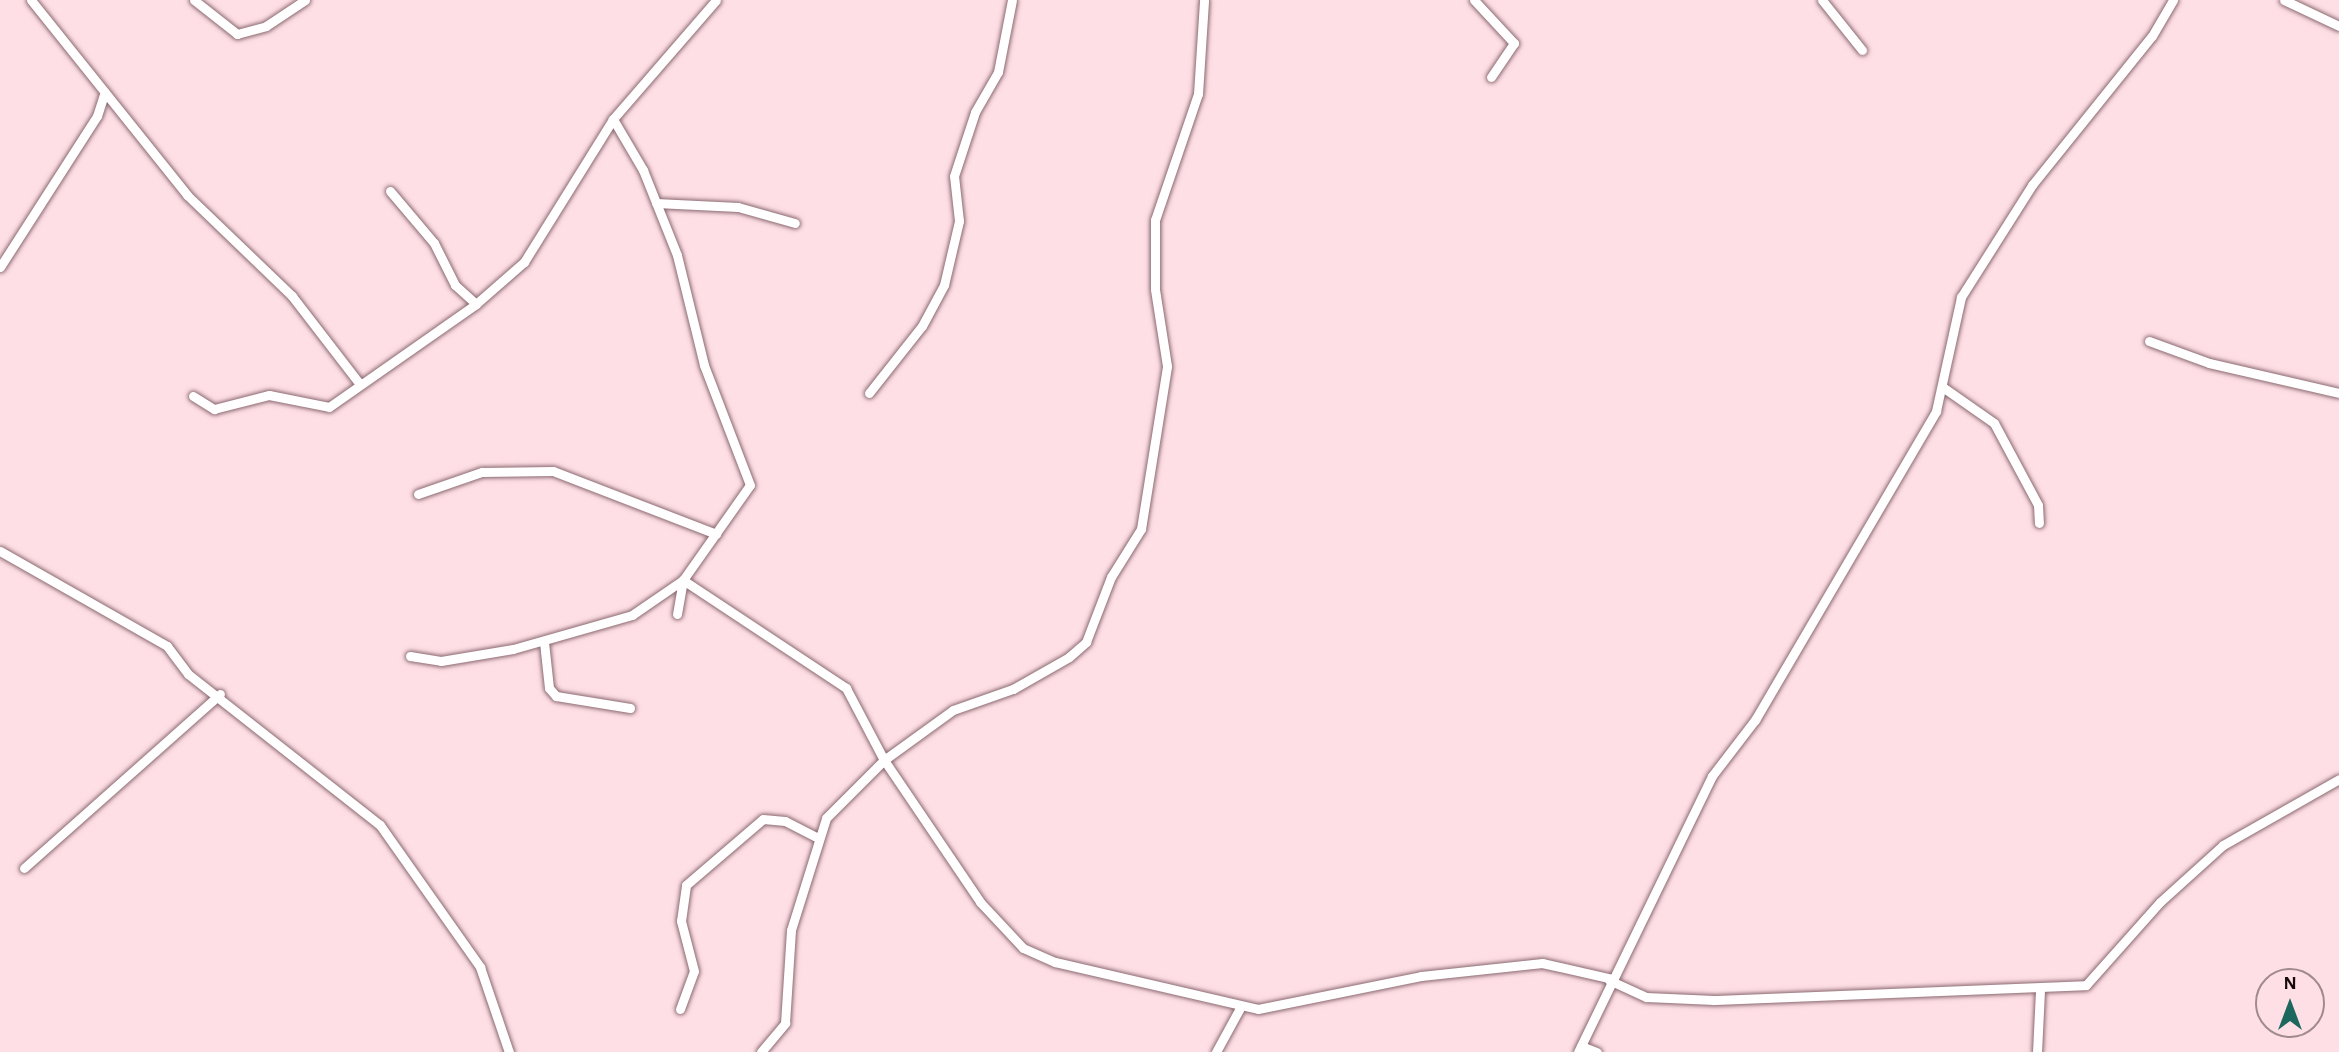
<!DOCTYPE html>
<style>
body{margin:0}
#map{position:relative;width:2339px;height:1052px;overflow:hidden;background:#fedfe5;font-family:"Alegreya Sans",sans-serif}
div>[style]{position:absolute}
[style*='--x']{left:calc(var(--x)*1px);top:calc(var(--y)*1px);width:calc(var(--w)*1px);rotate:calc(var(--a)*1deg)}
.roads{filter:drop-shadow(0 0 2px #8b6971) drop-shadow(0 0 2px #8b6971)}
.minor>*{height:9px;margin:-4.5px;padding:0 4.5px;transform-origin:4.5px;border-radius:4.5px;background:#fff}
span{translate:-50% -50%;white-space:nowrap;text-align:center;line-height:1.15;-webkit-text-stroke:6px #fedfe5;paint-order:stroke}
.north{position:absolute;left:2255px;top:968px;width:70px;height:70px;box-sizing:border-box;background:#fedfe5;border:2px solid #a18a8f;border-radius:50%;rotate:0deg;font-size:19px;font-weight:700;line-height:28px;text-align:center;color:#160a0d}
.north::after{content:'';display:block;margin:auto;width:24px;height:32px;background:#1e675e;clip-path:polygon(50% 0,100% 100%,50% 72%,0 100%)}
</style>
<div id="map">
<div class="roads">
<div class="minor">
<div style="--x:31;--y:0;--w:250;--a:51.3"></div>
<div style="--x:187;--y:195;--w:146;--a:43.9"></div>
<div style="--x:292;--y:296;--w:110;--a:52.4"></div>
<div style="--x:194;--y:0;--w:55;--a:38.3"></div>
<div style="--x:237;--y:34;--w:30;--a:-15"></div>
<div style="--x:266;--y:26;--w:47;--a:-33.7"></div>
<div style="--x:1474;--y:0;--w:59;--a:47.1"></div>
<div style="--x:1514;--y:43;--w:41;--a:124.1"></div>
<div style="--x:1822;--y:0;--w:64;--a:51.3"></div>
<div style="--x:2284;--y:0;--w:61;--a:25.3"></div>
<div style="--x:390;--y:191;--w:68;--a:49.8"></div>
<div style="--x:434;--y:243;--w:47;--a:63.4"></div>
<div style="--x:455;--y:285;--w:28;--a:42"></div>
<div style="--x:656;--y:203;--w:82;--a:2.8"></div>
<div style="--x:738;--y:207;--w:59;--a:15.7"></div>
<div style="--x:0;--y:267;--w:179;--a:-57.3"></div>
<div style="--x:97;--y:116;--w:25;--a:-72"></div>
<div style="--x:2149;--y:341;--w:64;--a:20.1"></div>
<div style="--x:2209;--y:363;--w:133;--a:13"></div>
<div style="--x:1944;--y:388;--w:61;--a:35"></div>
<div style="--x:1994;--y:423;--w:93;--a:61.8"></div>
<div style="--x:2038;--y:505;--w:18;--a:87"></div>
<div style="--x:869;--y:393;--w:85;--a:-51.7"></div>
<div style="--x:922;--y:326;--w:47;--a:-61.8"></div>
<div style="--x:944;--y:285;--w:66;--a:-76.8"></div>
<div style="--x:959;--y:221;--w:45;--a:-96.3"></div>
<div style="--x:954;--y:176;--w:67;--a:-71.8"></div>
<div style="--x:975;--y:112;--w:46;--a:-60.1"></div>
<div style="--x:998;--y:72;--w:73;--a:-79"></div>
<div style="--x:193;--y:396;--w:25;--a:32"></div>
<div style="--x:214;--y:409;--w:57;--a:-14.3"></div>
<div style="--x:269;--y:395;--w:61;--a:11.3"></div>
<div style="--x:329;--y:407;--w:179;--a:-35"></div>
<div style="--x:476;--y:304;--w:64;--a:-41.2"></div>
<div style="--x:524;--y:262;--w:168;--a:-58.1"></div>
<div style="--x:613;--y:119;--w:157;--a:-49.1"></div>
<div style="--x:418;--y:494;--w:68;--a:-19"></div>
<div style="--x:482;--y:472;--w:71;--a:-0.8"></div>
<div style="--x:553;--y:471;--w:175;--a:21.1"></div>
<div style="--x:0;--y:551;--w:192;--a:29.6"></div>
<div style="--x:167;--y:646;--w:35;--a:53"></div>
<div style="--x:188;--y:674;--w:244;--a:38.2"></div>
<div style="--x:380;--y:825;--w:174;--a:54.8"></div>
<div style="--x:480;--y:967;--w:90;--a:71.2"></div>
<div style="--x:677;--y:614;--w:35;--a:-80"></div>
<div style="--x:683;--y:580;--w:196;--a:33.5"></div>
<div style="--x:846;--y:688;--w:81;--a:62.2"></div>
<div style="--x:884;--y:760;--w:171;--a:55.9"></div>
<div style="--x:980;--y:902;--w:63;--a:46.9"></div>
<div style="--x:1023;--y:948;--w:35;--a:24"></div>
<div style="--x:1055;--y:962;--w:208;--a:13"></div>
<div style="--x:1258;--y:1009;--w:166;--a:-11.4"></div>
<div style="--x:1421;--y:976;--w:122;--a:-6.1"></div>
<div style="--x:1542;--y:963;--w:73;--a:12.7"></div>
<div style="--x:544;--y:642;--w:46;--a:83.8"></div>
<div style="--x:549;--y:688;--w:11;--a:49"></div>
<div style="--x:556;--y:696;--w:75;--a:9.2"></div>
<div style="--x:410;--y:656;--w:31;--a:9"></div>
<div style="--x:441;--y:661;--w:73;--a:-9.5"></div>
<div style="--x:513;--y:649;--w:124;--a:-15.9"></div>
<div style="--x:632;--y:615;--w:62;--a:-34.5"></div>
<div style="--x:683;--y:580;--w:116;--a:-54.8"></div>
<div style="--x:750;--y:485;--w:129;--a:-111"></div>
<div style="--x:704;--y:365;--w:113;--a:-103.8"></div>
<div style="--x:677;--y:255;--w:92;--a:-111.8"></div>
<div style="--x:643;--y:170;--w:59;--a:-120.5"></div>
<div style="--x:24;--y:868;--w:262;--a:-41.6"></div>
<div style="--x:1609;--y:980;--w:41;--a:24.7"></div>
<div style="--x:1646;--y:997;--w:68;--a:2.5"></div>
<div style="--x:1714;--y:1000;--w:372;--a:-2.3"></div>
<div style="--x:2086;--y:985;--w:111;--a:-48.3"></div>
<div style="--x:2160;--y:902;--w:85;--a:-42.1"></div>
<div style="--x:2223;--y:845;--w:133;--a:-29.6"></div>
<div style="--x:680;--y:1009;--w:40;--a:-69.8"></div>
<div style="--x:694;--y:971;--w:52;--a:-104.6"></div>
<div style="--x:681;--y:921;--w:36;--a:-82"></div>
<div style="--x:686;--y:885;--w:101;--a:-40.6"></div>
<div style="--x:763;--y:819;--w:22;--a:5"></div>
<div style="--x:785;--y:821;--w:35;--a:27"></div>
<div style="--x:1581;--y:1046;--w:17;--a:21"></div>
<div style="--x:761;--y:1052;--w:38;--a:-50"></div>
<div style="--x:785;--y:1023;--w:93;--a:-86.3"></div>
<div style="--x:791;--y:930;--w:117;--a:-72.6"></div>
<div style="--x:826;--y:818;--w:82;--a:-45"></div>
<div style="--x:884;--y:760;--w:85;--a:-35.9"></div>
<div style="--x:953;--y:710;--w:64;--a:-19.3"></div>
<div style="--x:1013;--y:689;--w:64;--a:-29.7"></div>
<div style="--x:1069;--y:657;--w:23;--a:-41"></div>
<div style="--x:1086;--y:642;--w:70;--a:-69"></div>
<div style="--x:1111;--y:577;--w:57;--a:-58"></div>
<div style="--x:1141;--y:529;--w:165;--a:-80.9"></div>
<div style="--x:1167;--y:366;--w:78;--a:-98.9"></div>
<div style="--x:1155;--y:289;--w:69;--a:-90"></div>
<div style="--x:1155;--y:220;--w:133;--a:-71.2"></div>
<div style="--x:1198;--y:94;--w:94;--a:-86.3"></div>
<div style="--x:1216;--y:1052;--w:50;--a:-61.4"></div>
<div style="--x:1578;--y:1052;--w:307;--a:-64.1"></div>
<div style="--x:1712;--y:776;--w:71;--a:-52.5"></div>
<div style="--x:1755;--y:720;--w:358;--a:-59.6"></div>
<div style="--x:1936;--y:411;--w:117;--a:-77.6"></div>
<div style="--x:1961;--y:297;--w:133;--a:-57.6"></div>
<div style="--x:2032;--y:185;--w:191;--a:-51.2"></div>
<div style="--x:2152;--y:36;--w:42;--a:-59.7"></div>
<div style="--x:2037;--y:1052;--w:62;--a:-87.2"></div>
</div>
</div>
<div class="north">N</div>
</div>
